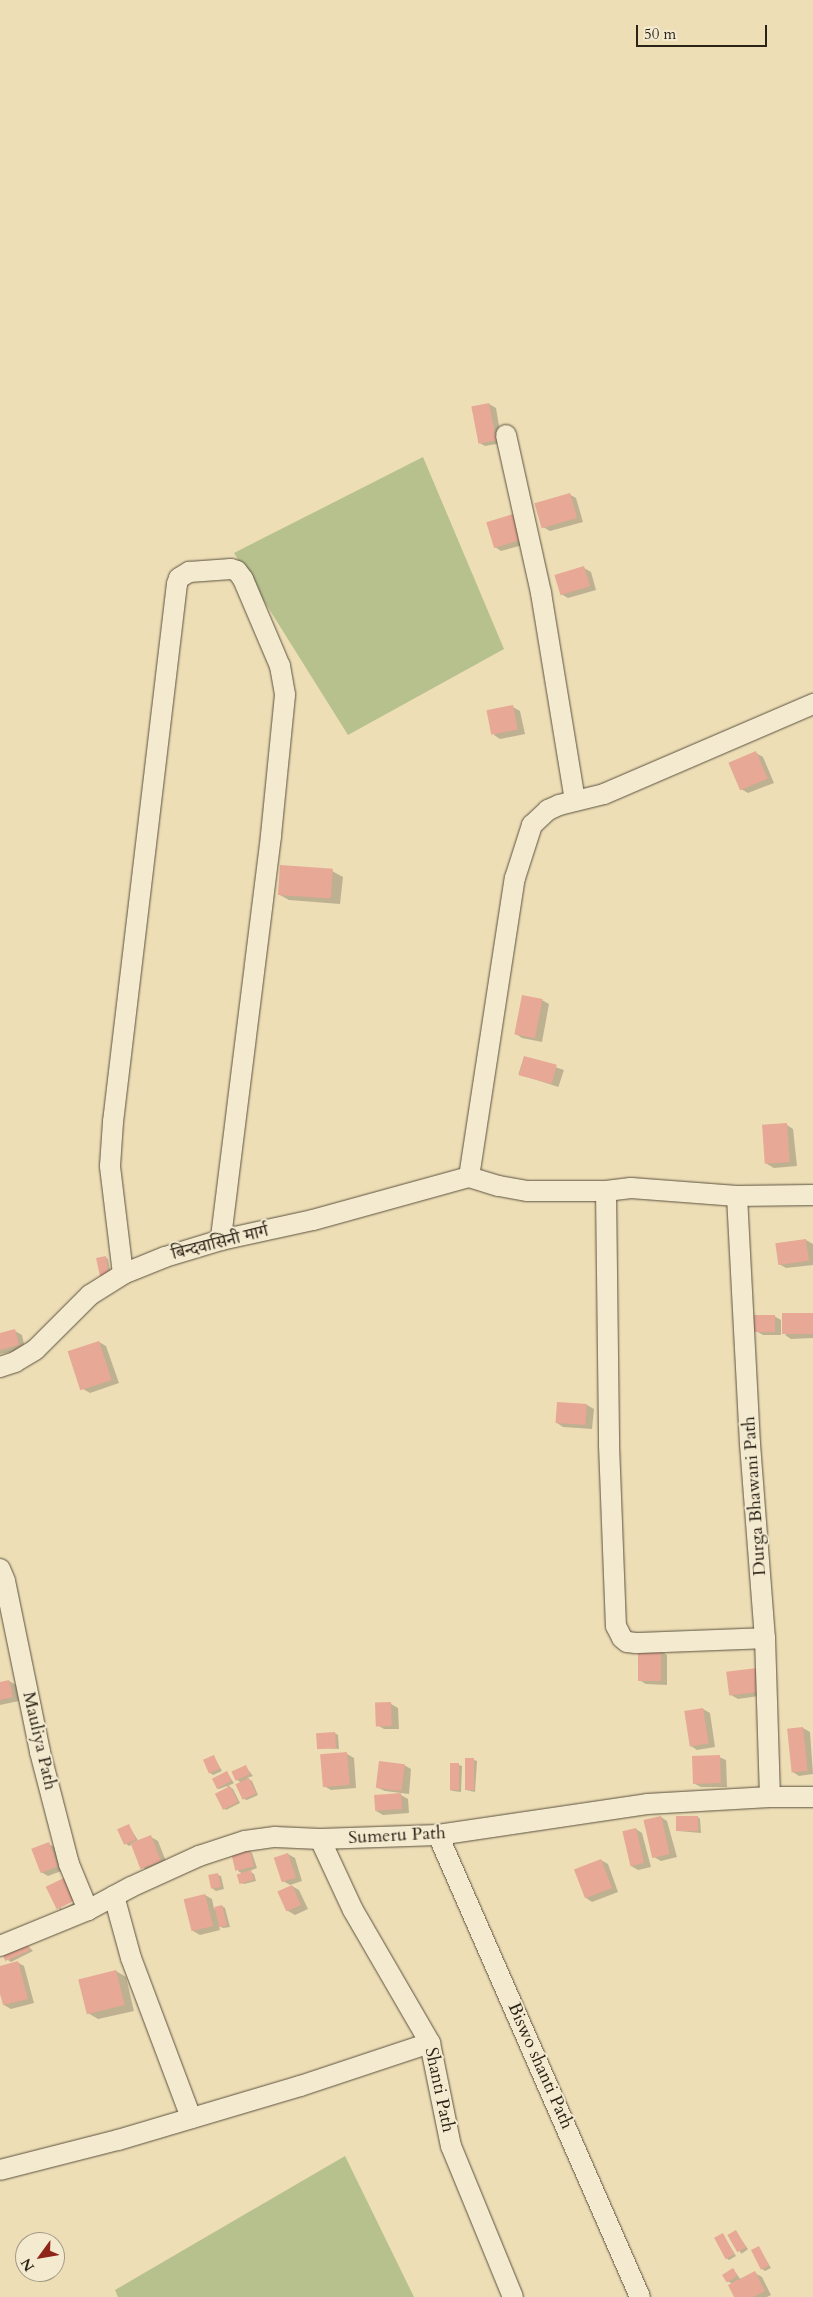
<!DOCTYPE html>
<meta charset="utf-8">
<style>
body{margin:0}
#map{position:relative;width:813px;height:2297px;overflow:hidden;background:#eddeb6;font-family:Cardo,"Noto Serif Devanagari",serif}
div>[style]{position:absolute}
[style*='--x']{left:calc(var(--x)*1px);top:calc(var(--y)*1px);width:calc(var(--w)*1px);rotate:calc(var(--a)*1deg)}
.green>*{inset:0;background:#b7c18e}
.shadow>*{inset:0;background:#0003;transform-origin:0 0}
.building>*{inset:0;background:#e7a895;transform-origin:0 0}
.roads{filter:drop-shadow(0 0 1px #5c523f) drop-shadow(0 0 1px #5c523f)}
.street>*{height:20px;margin:-10px;padding:0 10px;transform-origin:10px;border-radius:10px;background:#f3ead0}
span{translate:-50% -50%;white-space:nowrap;text-align:center;line-height:1.15;-webkit-text-stroke:4px #f3ead0;paint-order:stroke}
.street-label{font-size:18px;color:#2c2317}
.north{position:absolute;left:15px;top:2232px;width:50px;height:50px;box-sizing:border-box;background:#f3ead0;border:1px solid #a39a86;border-radius:50%;rotate:238deg;font-size:14px;font-weight:700;line-height:20px;text-align:center;color:#2c2317}
.north::after{content:'';display:block;margin:auto;width:18px;height:22px;background:#8f2418;clip-path:polygon(50% 0,100% 100%,50% 72%,0 100%)}
.scale{position:absolute;left:636px;top:25px;width:131px;height:22px;box-sizing:border-box;border:2px solid #2c2317;border-top:0;padding-left:6px;font-size:15px;line-height:18px;white-space:nowrap;color:#2c2317;-webkit-text-stroke:4px #f3ead0;paint-order:stroke}
</style>
<div id="map">
<div class="green">
<div style="clip-path:polygon(423px 457px,504px 649px,348px 735px,234px 553px)"></div>
<div style="clip-path:polygon(345px 2156px,414px 2297px,118px 2297px,115px 2290px)"></div>
</div>
<div class="shadow">
<div style="clip-path:polygon(489px 404px,496px 408px,502px 443px,485px 446px,478px 442px)"></div>
<div style="clip-path:polygon(569px 494px,576px 498px,583px 522px,550px 531px,543px 527px)"></div>
<div style="clip-path:polygon(513px 516px,520px 520px,527px 544px,501px 551px,495px 547px)"></div>
<div style="clip-path:polygon(584px 568px,591px 572px,596px 590px,568px 598px,561px 594px)"></div>
<div style="clip-path:polygon(513px 707px,520px 711px,525px 734px,500px 739px,494px 735px)"></div>
<div style="clip-path:polygon(756px 753px,763px 757px,774px 783px,748px 793px,741px 789px)"></div>
<div style="clip-path:polygon(332px 871px,343px 877px,340px 904px,289px 900px,278px 894px)"></div>
<div style="clip-path:polygon(542px 1000px,549px 1004px,542px 1042px,522px 1038px,516px 1034px)"></div>
<div style="left:524px;top:1057px;width:42px;height:18px;rotate:18deg"></div>
<div style="clip-path:polygon(787px 1125px,793px 1129px,797px 1166px,774px 1168px,767px 1164px)"></div>
<div style="clip-path:polygon(806px 1240px,813px 1244px,813px 1265px,786px 1268px,779px 1264px)"></div>
<div style="clip-path:polygon(105px 1257px,108px 1259px,111px 1276px,98px 1259px)"></div>
<div style="clip-path:polygon(813px 1315px,813px 1338px,791px 1339px,785px 1335px)"></div>
<div style="clip-path:polygon(774px 1316px,781px 1320px,781px 1335px,763px 1335px,756px 1331px)"></div>
<div style="clip-path:polygon(15px 1331px,22px 1335px,25px 1349px,0 1354px,0 1334px)"></div>
<div style="clip-path:polygon(99px 1342px,106px 1346px,119px 1383px,90px 1393px,83px 1389px)"></div>
<div style="clip-path:polygon(558px 1403px,587px 1405px,594px 1409px,592px 1429px,563px 1427px,557px 1423px)"></div>
<div style="clip-path:polygon(661px 1651px,667px 1655px,667px 1685px,646px 1684px,639px 1680px)"></div>
<div style="clip-path:polygon(763px 1673px,766px 1695px,738px 1699px,731px 1695px)"></div>
<div style="clip-path:polygon(9px 1681px,16px 1685px,19px 1701px,0 1705px,0 1683px)"></div>
<div style="clip-path:polygon(391px 1704px,398px 1708px,399px 1729px,384px 1729px,377px 1725px)"></div>
<div style="clip-path:polygon(703px 1709px,710px 1713px,715px 1747px,697px 1750px,691px 1746px)"></div>
<div style="clip-path:polygon(803px 1728px,810px 1732px,813px 1774px,799px 1776px,793px 1772px)"></div>
<div style="clip-path:polygon(335px 1733px,338px 1735px,339px 1749px,319px 1748px)"></div>
<div style="clip-path:polygon(347px 1754px,354px 1758px,356px 1788px,331px 1790px,324px 1786px)"></div>
<div style="clip-path:polygon(214px 1757px,222px 1771px,213px 1775px,210px 1773px)"></div>
<div style="clip-path:polygon(719px 1757px,726px 1760px,727px 1787px,701px 1787px,695px 1784px)"></div>
<div style="clip-path:polygon(474px 1760px,477px 1761px,475px 1792px,466px 1790px)"></div>
<div style="clip-path:polygon(404px 1765px,411px 1769px,409px 1794px,385px 1791px,378px 1788px)"></div>
<div style="clip-path:polygon(459px 1765px,462px 1766px,461px 1792px,453px 1791px,450px 1790px)"></div>
<div style="clip-path:polygon(246px 1767px,253px 1776px,247px 1778px,252px 1781px,258px 1795px,247px 1800px,244px 1799px,242px 1783px,237px 1780px)"></div>
<div style="clip-path:polygon(227px 1773px,234px 1783px,228px 1786px,233px 1789px,240px 1803px,226px 1810px,223px 1808px,228px 1788px,227px 1786px,219px 1789px,216px 1788px)"></div>
<div style="clip-path:polygon(401px 1795px,408px 1799px,409px 1813px,383px 1815px,376px 1811px)"></div>
<div style="clip-path:polygon(661px 1817px,667px 1821px,677px 1857px,661px 1861px,654px 1857px)"></div>
<div style="clip-path:polygon(698px 1817px,700px 1819px,701px 1833px,678px 1831px)"></div>
<div style="clip-path:polygon(129px 1826px,139px 1842px,151px 1837px,158px 1841px,167px 1864px,149px 1871px,142px 1867px,133px 1844px,129px 1846px,126px 1844px)"></div>
<div style="clip-path:polygon(636px 1829px,642px 1833px,651px 1867px,638px 1870px,631px 1866px)"></div>
<div style="clip-path:polygon(49px 1844px,56px 1848px,64px 1870px,48px 1876px,41px 1872px)"></div>
<div style="clip-path:polygon(249px 1851px,252px 1853px,257px 1868px,249px 1871px,254px 1874px,256px 1881px,244px 1884px,241px 1883px,243px 1874px,238px 1871px)"></div>
<div style="clip-path:polygon(288px 1854px,295px 1858px,302px 1881px,290px 1885px,283px 1881px)"></div>
<div style="clip-path:polygon(601px 1860px,608px 1864px,618px 1892px,592px 1902px,586px 1898px)"></div>
<div style="clip-path:polygon(218px 1875px,221px 1876px,224px 1889px,216px 1891px,213px 1889px)"></div>
<div style="clip-path:polygon(292px 1886px,299px 1890px,308px 1909px,295px 1915px,288px 1911px)"></div>
<div style="clip-path:polygon(205px 1895px,212px 1899px,214px 1909px,222px 1906px,225px 1908px,230px 1927px,223px 1928px,219px 1926px,220px 1930px,200px 1935px,193px 1931px)"></div>
<div style="clip-path:polygon(85px 1897px,66px 1913px,59px 1909px,61px 1907px,61px 1910px)"></div>
<div style="clip-path:polygon(27px 1945px,33px 1951px,11px 1962px,8px 1960px)"></div>
<div style="clip-path:polygon(17px 1962px,24px 1966px,34px 2003px,11px 2009px,4px 2005px,0 1989px,0 1967px)"></div>
<div style="clip-path:polygon(116px 1971px,126px 1977px,134px 2011px,98px 2019px,88px 2013px)"></div>
<div style="left:736px;top:2232px;width:21px;height:8px;rotate:55deg"></div>
<div style="clip-path:polygon(723px 2235px,736px 2256px,729px 2260px,726px 2258px)"></div>
<div style="clip-path:polygon(759px 2248px,771px 2268px,765px 2271px,762px 2269px)"></div>
<div style="clip-path:polygon(733px 2269px,741px 2280px,755px 2273px,762px 2277px,771px 2295px,767px 2297px,735px 2297px,733px 2284px,727px 2281px)"></div>
</div>
<div class="building">
<div style="left:489px;top:403px;width:38px;height:18px;rotate:79deg"></div>
<div style="left:570px;top:493px;width:26px;height:37px;rotate:74deg"></div>
<div style="left:513px;top:514px;width:27px;height:28px;rotate:73deg"></div>
<div style="left:584px;top:566px;width:21px;height:31px;rotate:73deg"></div>
<div style="left:513px;top:705px;width:25px;height:27px;rotate:79deg"></div>
<div style="left:756px;top:751px;width:30px;height:30px;rotate:67deg"></div>
<div style="left:280px;top:865px;width:53px;height:30px;rotate:4deg"></div>
<div style="left:522px;top:995px;width:21px;height:40px;rotate:11deg"></div>
<div style="left:524px;top:1056px;width:34px;height:20px;rotate:15deg"></div>
<div style="left:787px;top:1123px;width:39px;height:25px;rotate:86deg"></div>
<div style="left:806px;top:1239px;width:22px;height:31px;rotate:82deg"></div>
<div style="clip-path:polygon(106px 1256px,109px 1275px,100px 1276px,96px 1258px)"></div>
<div style="left:813px;top:1313px;width:21px;height:31px;rotate:90deg"></div>
<div style="left:754px;top:1315px;width:21px;height:17px"></div>
<div style="clip-path:polygon(15px 1329px,19px 1345px,0 1350px,0 1333px)"></div>
<div style="left:99px;top:1341px;width:41px;height:33px;rotate:72deg"></div>
<div style="left:557px;top:1402px;width:30px;height:21px;rotate:4deg"></div>
<div style="left:638px;top:1650px;width:23px;height:31px"></div>
<div style="left:757px;top:1668px;width:24px;height:31px;rotate:83deg"></div>
<div style="clip-path:polygon(9px 1680px,13px 1697px,0 1700px,0 1682px)"></div>
<div style="left:391px;top:1702px;width:24px;height:16px;rotate:88deg"></div>
<div style="left:703px;top:1708px;width:36px;height:19px;rotate:81deg"></div>
<div style="left:803px;top:1727px;width:44px;height:16px;rotate:84deg"></div>
<div style="left:335px;top:1732px;width:16px;height:19px;rotate:86deg"></div>
<div style="left:347px;top:1752px;width:33px;height:27px;rotate:85deg"></div>
<div style="left:214px;top:1755px;width:15px;height:12px;rotate:67deg"></div>
<div style="left:720px;top:1755px;width:28px;height:28px;rotate:88deg"></div>
<div style="left:465px;top:1758px;width:9px;height:32px"></div>
<div style="left:379px;top:1761px;width:26px;height:27px;rotate:7deg"></div>
<div style="left:450px;top:1763px;width:9px;height:27px"></div>
<div style="left:246px;top:1765px;width:10px;height:16px;rotate:66deg"></div>
<div style="left:227px;top:1771px;width:11px;height:17px;rotate:63deg"></div>
<div style="left:249px;top:1778px;width:17px;height:15px;rotate:65deg"></div>
<div style="left:230px;top:1786px;width:18px;height:17px;rotate:63deg"></div>
<div style="left:401px;top:1793px;width:16px;height:27px;rotate:86deg"></div>
<div style="left:661px;top:1816px;width:39px;height:18px;rotate:77deg"></div>
<div style="left:698px;top:1816px;width:15px;height:22px;rotate:90deg"></div>
<div style="left:129px;top:1824px;width:17px;height:13px;rotate:66deg"></div>
<div style="left:636px;top:1828px;width:36px;height:14px;rotate:77deg"></div>
<div style="left:151px;top:1835px;width:28px;height:22px;rotate:69deg"></div>
<div style="left:49px;top:1842px;width:26px;height:19px;rotate:69deg"></div>
<div style="left:250px;top:1850px;width:17px;height:19px;rotate:77deg"></div>
<div style="left:288px;top:1853px;width:26px;height:15px;rotate:72deg"></div>
<div style="left:601px;top:1859px;width:31px;height:29px;rotate:69deg"></div>
<div style="left:251px;top:1870px;width:10px;height:15px;rotate:73deg"></div>
<div style="left:218px;top:1873px;width:14px;height:10px;rotate:78deg"></div>
<div style="left:70px;top:1875px;width:25px;height:27px;rotate:64deg"></div>
<div style="left:292px;top:1885px;width:22px;height:16px;rotate:66deg"></div>
<div style="left:205px;top:1894px;width:33px;height:22px;rotate:76deg"></div>
<div style="left:222px;top:1905px;width:21px;height:8px;rotate:76deg"></div>
<div style="left:27px;top:1943px;width:8px;height:27px;rotate:67deg"></div>
<div style="clip-path:polygon(18px 1961px,28px 1999px,3px 2005px,0 1994px,0 1966px)"></div>
<div style="left:116px;top:1970px;width:36px;height:39px;rotate:76deg"></div>
<div style="left:736px;top:2230px;width:20px;height:10px;rotate:60deg"></div>
<div style="left:723px;top:2233px;width:24px;height:10px;rotate:62deg"></div>
<div style="left:759px;top:2246px;width:22px;height:9px;rotate:63deg"></div>
<div style="left:733px;top:2268px;width:9px;height:13px;rotate:58deg"></div>
<div style="clip-path:polygon(755px 2271px,765px 2291px,753px 2297px,734px 2297px,728px 2285px)"></div>
</div>
<div class="roads">
<div class="street">
<div style="--x:506;--y:435;--w:162;--a:77.5"></div>
<div style="--x:541;--y:593;--w:210;--a:80.7"></div>
<div style="--x:469;--y:1177;--w:303;--a:-81.3"></div>
<div style="--x:515;--y:878;--w:56;--a:-72.2"></div>
<div style="--x:532;--y:825;--w:22;--a:-43"></div>
<div style="--x:548;--y:810;--w:12;--a:-24"></div>
<div style="--x:559;--y:805;--w:46;--a:-13.7"></div>
<div style="--x:604;--y:794;--w:228;--a:-23.3"></div>
<div style="--x:469;--y:1177;--w:31;--a:17"></div>
<div style="--x:499;--y:1186;--w:29;--a:10"></div>
<div style="--x:528;--y:1191;--w:78;--a:0"></div>
<div style="--x:606;--y:1191;--w:25;--a:-7"></div>
<div style="--x:631;--y:1188;--w:106;--a:4.3"></div>
<div style="--x:737;--y:1196;--w:76;--a:-0.8"></div>
<div style="--x:606;--y:1191;--w:254;--a:89.3"></div>
<div style="--x:609;--y:1445;--w:181;--a:87.8"></div>
<div style="--x:616;--y:1626;--w:13;--a:63"></div>
<div style="--x:622;--y:1638;--w:6;--a:39"></div>
<div style="--x:627;--y:1642;--w:9;--a:6"></div>
<div style="--x:636;--y:1643;--w:129;--a:-2.2"></div>
<div style="--x:737;--y:1196;--w:248;--a:87"></div>
<div style="--x:750;--y:1444;--w:195;--a:85.6"></div>
<div style="--x:765;--y:1638;--w:159;--a:88.2"></div>
<div style="--x:123;--y:1274;--w:109;--a:-96.9"></div>
<div style="--x:110;--y:1166;--w:44;--a:-86.1"></div>
<div style="--x:113;--y:1122;--w:542;--a:-83.22"></div>
<div style="--x:177;--y:584;--w:6;--a:-72"></div>
<div style="--x:179;--y:578;--w:12;--a:-31"></div>
<div style="--x:189;--y:572;--w:42;--a:-4.1"></div>
<div style="--x:231;--y:569;--w:6;--a:18"></div>
<div style="--x:237;--y:571;--w:10;--a:53"></div>
<div style="--x:243;--y:579;--w:95;--a:67"></div>
<div style="--x:280;--y:666;--w:29;--a:80"></div>
<div style="--x:285;--y:695;--w:142;--a:95.7"></div>
<div style="--x:271;--y:836;--w:407;--a:97.1"></div>
<div style="--x:0;--y:1367;--w:16;--a:-18"></div>
<div style="--x:15;--y:1362;--w:23;--a:-31"></div>
<div style="--x:35;--y:1350;--w:78;--a:-45"></div>
<div style="--x:90;--y:1295;--w:39;--a:-32"></div>
<div style="--x:123;--y:1274;--w:45;--a:-22"></div>
<div style="--x:165;--y:1257;--w:59;--a:-16.9"></div>
<div style="--x:221;--y:1240;--w:94;--a:-12.3"></div>
<div style="--x:313;--y:1220;--w:162;--a:-15.4"></div>
<div style="--x:0;--y:1569;--w:13;--a:67"></div>
<div style="--x:5;--y:1581;--w:175;--a:78.4"></div>
<div style="--x:40;--y:1752;--w:116;--a:75.5"></div>
<div style="--x:69;--y:1864;--w:50;--a:67.6"></div>
<div style="--x:438;--y:1835;--w:504;--a:66.38"></div>
<div style="--x:320;--y:1839;--w:78;--a:65.1"></div>
<div style="--x:353;--y:1910;--w:154;--a:59.9"></div>
<div style="--x:430;--y:2043;--w:105;--a:78.5"></div>
<div style="--x:451;--y:2146;--w:163;--a:67.7"></div>
<div style="--x:114;--y:1896;--w:64;--a:74.7"></div>
<div style="--x:131;--y:1958;--w:171;--a:69.4"></div>
<div style="--x:0;--y:1946;--w:95;--a:-22.2"></div>
<div style="--x:88;--y:1910;--w:49;--a:-28.1"></div>
<div style="--x:131;--y:1887;--w:75;--a:-24.5"></div>
<div style="--x:199;--y:1856;--w:48;--a:-18.1"></div>
<div style="--x:245;--y:1841;--w:30;--a:-8"></div>
<div style="--x:275;--y:1837;--w:45;--a:2.5"></div>
<div style="--x:320;--y:1839;--w:118;--a:-1.9"></div>
<div style="--x:438;--y:1835;--w:211;--a:-8.4"></div>
<div style="--x:647;--y:1804;--w:123;--a:-3.3"></div>
<div style="--x:770;--y:1797;--w:43;--a:0"></div>
<div style="--x:0;--y:2170;--w:122;--a:-14.3"></div>
<div style="--x:118;--y:2140;--w:190;--a:-16.5"></div>
<div style="--x:300;--y:2086;--w:137;--a:-18.3"></div>
</div>
</div>
<div class="street-label">
<span style="left:220px;top:1243px;rotate:-14deg">बिन्दवासिनी मार्ग</span>
<span style="left:755px;top:1496px;rotate:-94deg">Durga Bhawani Path</span>
<span style="left:39px;top:1741px;rotate:77deg">Mauliya Path</span>
<span style="left:397px;top:1836px;rotate:-3deg">Sumeru Path</span>
<span style="left:540px;top:2066px;rotate:66deg">Biswo shanti Path</span>
<span style="left:439px;top:2090px;rotate:78deg">Shanti Path</span>
</div>
<div class="north">N</div>
<div class="scale">50 m</div>
</div>
